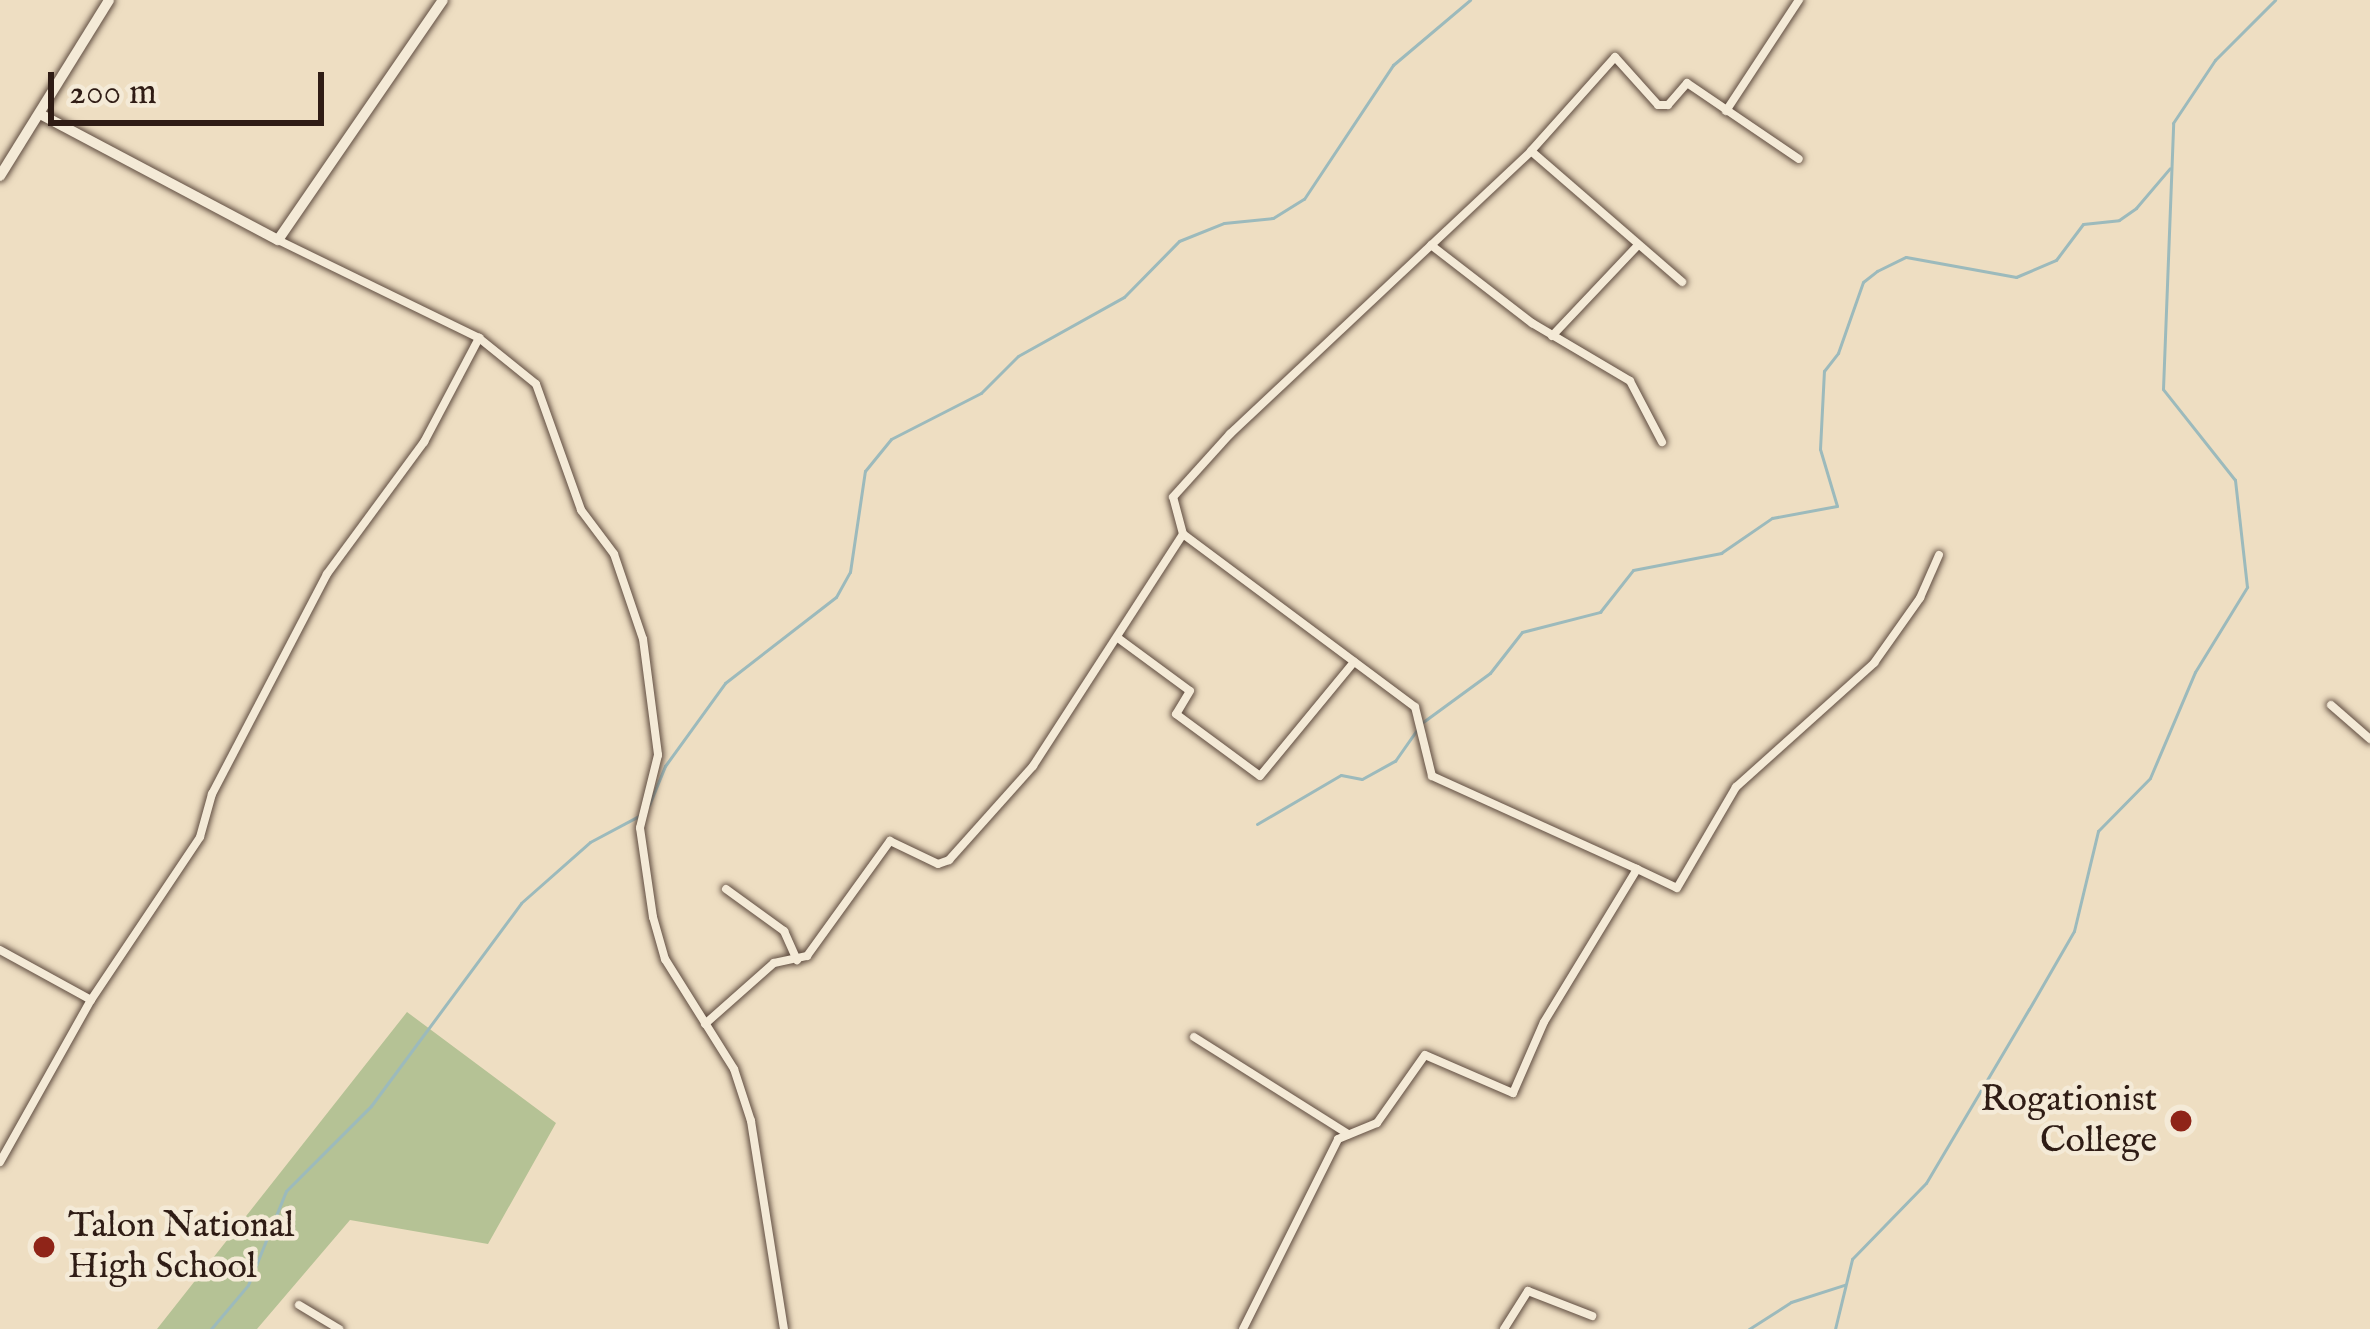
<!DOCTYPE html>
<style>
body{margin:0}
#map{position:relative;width:2370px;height:1329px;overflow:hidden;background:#eedec2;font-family:"IM FELL English",serif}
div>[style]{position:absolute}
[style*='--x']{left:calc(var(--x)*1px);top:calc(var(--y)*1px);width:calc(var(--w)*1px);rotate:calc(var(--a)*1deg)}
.green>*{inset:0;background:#b5c295}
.stream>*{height:3px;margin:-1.5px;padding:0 1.5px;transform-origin:1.5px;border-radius:1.5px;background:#9cbabc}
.roads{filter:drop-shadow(0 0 3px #5f4c40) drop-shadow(0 0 3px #5f4c40)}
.street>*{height:8px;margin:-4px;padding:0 4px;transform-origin:4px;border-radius:4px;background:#f4ead7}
.secondary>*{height:10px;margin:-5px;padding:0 5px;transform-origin:5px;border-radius:5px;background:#f4ead7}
.dots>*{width:33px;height:33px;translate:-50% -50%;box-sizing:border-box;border:6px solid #f4ead7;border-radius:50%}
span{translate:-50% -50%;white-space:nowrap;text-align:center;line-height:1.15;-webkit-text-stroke:9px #f4ead7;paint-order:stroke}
.poi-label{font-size:36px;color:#2f1c15}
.right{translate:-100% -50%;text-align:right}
.left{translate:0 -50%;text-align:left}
.scale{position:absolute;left:48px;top:72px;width:276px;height:54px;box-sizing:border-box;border:6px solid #2f1c15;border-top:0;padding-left:15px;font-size:36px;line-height:42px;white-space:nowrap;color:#2f1c15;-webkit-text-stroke:9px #f4ead7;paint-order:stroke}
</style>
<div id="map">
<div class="green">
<div style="clip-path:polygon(407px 1012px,556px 1123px,488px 1244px,350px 1220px,257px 1329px,157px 1329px)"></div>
</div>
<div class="stream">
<div style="--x:1423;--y:722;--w:83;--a:-36.2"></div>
<div style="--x:1490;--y:673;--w:52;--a:-52"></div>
<div style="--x:1522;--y:632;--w:81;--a:-14.4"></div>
<div style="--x:1600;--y:612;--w:53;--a:-51.8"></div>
<div style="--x:1633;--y:570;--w:90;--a:-10.9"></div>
<div style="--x:1721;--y:553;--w:62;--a:-34.5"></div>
<div style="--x:1772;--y:518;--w:66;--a:-10.5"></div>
<div style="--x:1837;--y:506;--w:59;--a:-106.6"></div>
<div style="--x:1820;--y:449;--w:78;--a:-87.1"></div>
<div style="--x:1824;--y:371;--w:23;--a:-52"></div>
<div style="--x:1838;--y:353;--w:75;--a:-70.6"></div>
<div style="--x:1863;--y:282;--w:18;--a:-38"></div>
<div style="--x:1877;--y:271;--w:32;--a:-26"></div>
<div style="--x:1906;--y:257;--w:112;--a:10.3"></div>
<div style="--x:2016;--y:277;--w:43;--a:-23"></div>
<div style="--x:2056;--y:260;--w:45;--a:-53.1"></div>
<div style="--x:2083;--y:224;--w:36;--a:-6"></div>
<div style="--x:2119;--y:220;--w:21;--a:-35"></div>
<div style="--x:2136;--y:208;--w:52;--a:-49.6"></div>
<div style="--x:649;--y:805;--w:42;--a:-67.7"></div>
<div style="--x:665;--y:766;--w:102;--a:-54.1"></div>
<div style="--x:725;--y:683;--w:140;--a:-37.8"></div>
<div style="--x:836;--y:597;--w:29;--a:-61"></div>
<div style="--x:850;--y:572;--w:102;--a:-81.6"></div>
<div style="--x:865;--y:471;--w:41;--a:-50.9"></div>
<div style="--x:891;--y:439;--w:101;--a:-27.1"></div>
<div style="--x:981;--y:393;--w:52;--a:-45"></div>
<div style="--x:1018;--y:356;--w:121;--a:-29.1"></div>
<div style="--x:1124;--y:297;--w:78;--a:-45.5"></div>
<div style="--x:1179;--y:241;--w:48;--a:-21.8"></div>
<div style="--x:1224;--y:223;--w:49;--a:-5.8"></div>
<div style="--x:1273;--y:218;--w:36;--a:-32"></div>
<div style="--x:1304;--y:199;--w:161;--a:-56.4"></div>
<div style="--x:1393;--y:65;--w:101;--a:-40.2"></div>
<div style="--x:1257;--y:824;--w:97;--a:-30.3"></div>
<div style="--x:1341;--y:775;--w:21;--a:11"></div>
<div style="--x:1362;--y:779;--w:38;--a:-29"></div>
<div style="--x:1395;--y:761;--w:38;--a:-55"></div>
<div style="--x:211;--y:1329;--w:57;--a:-49.9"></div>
<div style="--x:248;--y:1285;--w:101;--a:-68"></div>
<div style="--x:286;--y:1191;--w:120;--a:-45"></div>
<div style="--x:371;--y:1106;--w:252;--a:-53.5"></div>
<div style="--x:521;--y:903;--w:92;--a:-41.5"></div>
<div style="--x:590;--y:842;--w:55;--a:-28"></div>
<div style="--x:1749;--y:1329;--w:50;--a:-32.7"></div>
<div style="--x:1791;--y:1302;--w:56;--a:-17.8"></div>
<div style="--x:1835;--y:1329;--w:72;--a:-76.3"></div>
<div style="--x:1852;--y:1259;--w:106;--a:-45.8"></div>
<div style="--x:1926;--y:1183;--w:202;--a:-59.4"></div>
<div style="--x:2029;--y:1009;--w:90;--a:-60"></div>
<div style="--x:2074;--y:931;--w:103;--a:-76.5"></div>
<div style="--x:2098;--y:831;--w:74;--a:-45.5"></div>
<div style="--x:2150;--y:778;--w:115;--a:-67"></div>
<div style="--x:2195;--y:672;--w:100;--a:-58.5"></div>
<div style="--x:2247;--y:587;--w:108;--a:-96.4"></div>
<div style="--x:2235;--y:480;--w:116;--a:-128.4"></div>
<div style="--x:2163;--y:389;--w:266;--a:-87.8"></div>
<div style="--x:2173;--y:123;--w:76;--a:-56.3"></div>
<div style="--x:2215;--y:60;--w:85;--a:-45"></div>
</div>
<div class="roads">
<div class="street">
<div style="--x:1726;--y:111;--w:133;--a:-56.7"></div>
<div style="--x:1531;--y:151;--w:200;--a:40.9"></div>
<div style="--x:278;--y:240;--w:224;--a:26"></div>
<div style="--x:479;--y:338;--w:73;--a:38.9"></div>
<div style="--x:536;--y:384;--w:134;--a:70.3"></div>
<div style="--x:581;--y:510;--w:55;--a:53.1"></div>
<div style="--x:614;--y:554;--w:90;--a:71.2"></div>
<div style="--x:643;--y:639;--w:117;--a:82.6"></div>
<div style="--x:658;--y:755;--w:75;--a:103.9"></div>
<div style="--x:640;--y:828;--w:90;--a:81.7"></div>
<div style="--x:653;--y:917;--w:44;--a:74.1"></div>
<div style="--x:665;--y:959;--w:130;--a:57.9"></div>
<div style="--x:734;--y:1069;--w:55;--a:71.9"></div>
<div style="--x:751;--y:1121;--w:211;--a:81"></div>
<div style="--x:1431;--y:245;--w:128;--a:37.7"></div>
<div style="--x:1532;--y:323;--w:114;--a:30.6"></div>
<div style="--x:1630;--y:381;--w:69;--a:62.3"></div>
<div style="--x:1552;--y:336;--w:125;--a:-46.6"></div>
<div style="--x:1118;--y:638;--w:89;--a:36.4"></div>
<div style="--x:1190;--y:691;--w:27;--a:121"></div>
<div style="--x:1176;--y:714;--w:104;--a:36.4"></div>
<div style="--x:1260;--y:776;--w:148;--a:-50.5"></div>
<div style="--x:2331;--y:705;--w:52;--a:41.1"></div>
<div style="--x:1637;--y:869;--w:225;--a:-155.6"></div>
<div style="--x:1432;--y:776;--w:71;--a:-103.8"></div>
<div style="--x:1415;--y:707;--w:289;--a:-143.3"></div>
<div style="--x:1183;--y:534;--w:38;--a:-105"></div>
<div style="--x:1173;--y:497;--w:85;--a:-47.9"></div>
<div style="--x:1230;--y:434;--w:413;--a:-43.2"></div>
<div style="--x:1531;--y:151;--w:126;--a:-48.2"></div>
<div style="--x:1615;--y:57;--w:64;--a:48.1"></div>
<div style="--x:1658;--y:105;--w:10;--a:0"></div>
<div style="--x:1668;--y:105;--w:29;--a:-49"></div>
<div style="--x:1687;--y:83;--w:135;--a:34.2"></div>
<div style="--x:726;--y:889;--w:72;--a:35.9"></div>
<div style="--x:784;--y:931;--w:32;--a:66"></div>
<div style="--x:0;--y:950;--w:104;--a:28.8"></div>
<div style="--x:705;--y:1024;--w:92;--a:-41.5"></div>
<div style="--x:774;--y:963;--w:34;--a:-12"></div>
<div style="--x:807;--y:956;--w:142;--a:-54.2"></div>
<div style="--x:890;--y:841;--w:53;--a:25.6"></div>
<div style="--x:938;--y:864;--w:12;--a:-20"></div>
<div style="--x:949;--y:860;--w:126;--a:-48.2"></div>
<div style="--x:1033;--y:766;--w:276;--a:-57.1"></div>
<div style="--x:1194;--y:1037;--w:182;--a:32.2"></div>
<div style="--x:0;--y:1162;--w:186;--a:-60.7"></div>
<div style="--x:91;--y:1000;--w:196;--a:-56.2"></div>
<div style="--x:200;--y:837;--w:45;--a:-74.4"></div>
<div style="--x:212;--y:794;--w:248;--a:-62.4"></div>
<div style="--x:327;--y:574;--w:164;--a:-53.7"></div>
<div style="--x:424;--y:442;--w:118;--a:-62.1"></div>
<div style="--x:299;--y:1305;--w:47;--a:31"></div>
<div style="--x:1243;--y:1329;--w:212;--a:-63.4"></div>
<div style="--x:1338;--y:1139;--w:42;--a:-22.3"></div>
<div style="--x:1377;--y:1123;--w:83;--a:-54.8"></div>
<div style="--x:1425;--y:1055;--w:96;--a:23.4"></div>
<div style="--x:1513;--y:1093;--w:77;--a:-66.4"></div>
<div style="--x:1544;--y:1022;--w:179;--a:-58.7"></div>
<div style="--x:1637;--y:869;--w:44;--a:25.4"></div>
<div style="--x:1677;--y:888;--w:117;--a:-59.7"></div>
<div style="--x:1736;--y:787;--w:186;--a:-41.9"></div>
<div style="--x:1874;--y:663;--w:80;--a:-54.7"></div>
<div style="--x:1920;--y:598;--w:47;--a:-66.2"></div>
<div style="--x:1504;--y:1329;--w:45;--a:-57.7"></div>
<div style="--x:1528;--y:1291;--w:69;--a:21.3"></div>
</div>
<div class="secondary">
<div style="--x:40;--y:114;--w:269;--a:27.9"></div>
<div style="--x:278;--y:240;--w:291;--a:-55.5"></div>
<div style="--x:0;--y:176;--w:207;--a:-58.2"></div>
</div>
</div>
<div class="dots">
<div style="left:2181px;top:1121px;background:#8f2418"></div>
<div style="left:44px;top:1247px;background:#8f2418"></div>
</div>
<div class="poi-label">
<span class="right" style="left:2157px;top:1121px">Rogationist<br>College</span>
<span class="left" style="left:68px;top:1247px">Talon National<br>High School</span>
</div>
<div class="scale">200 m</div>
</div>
